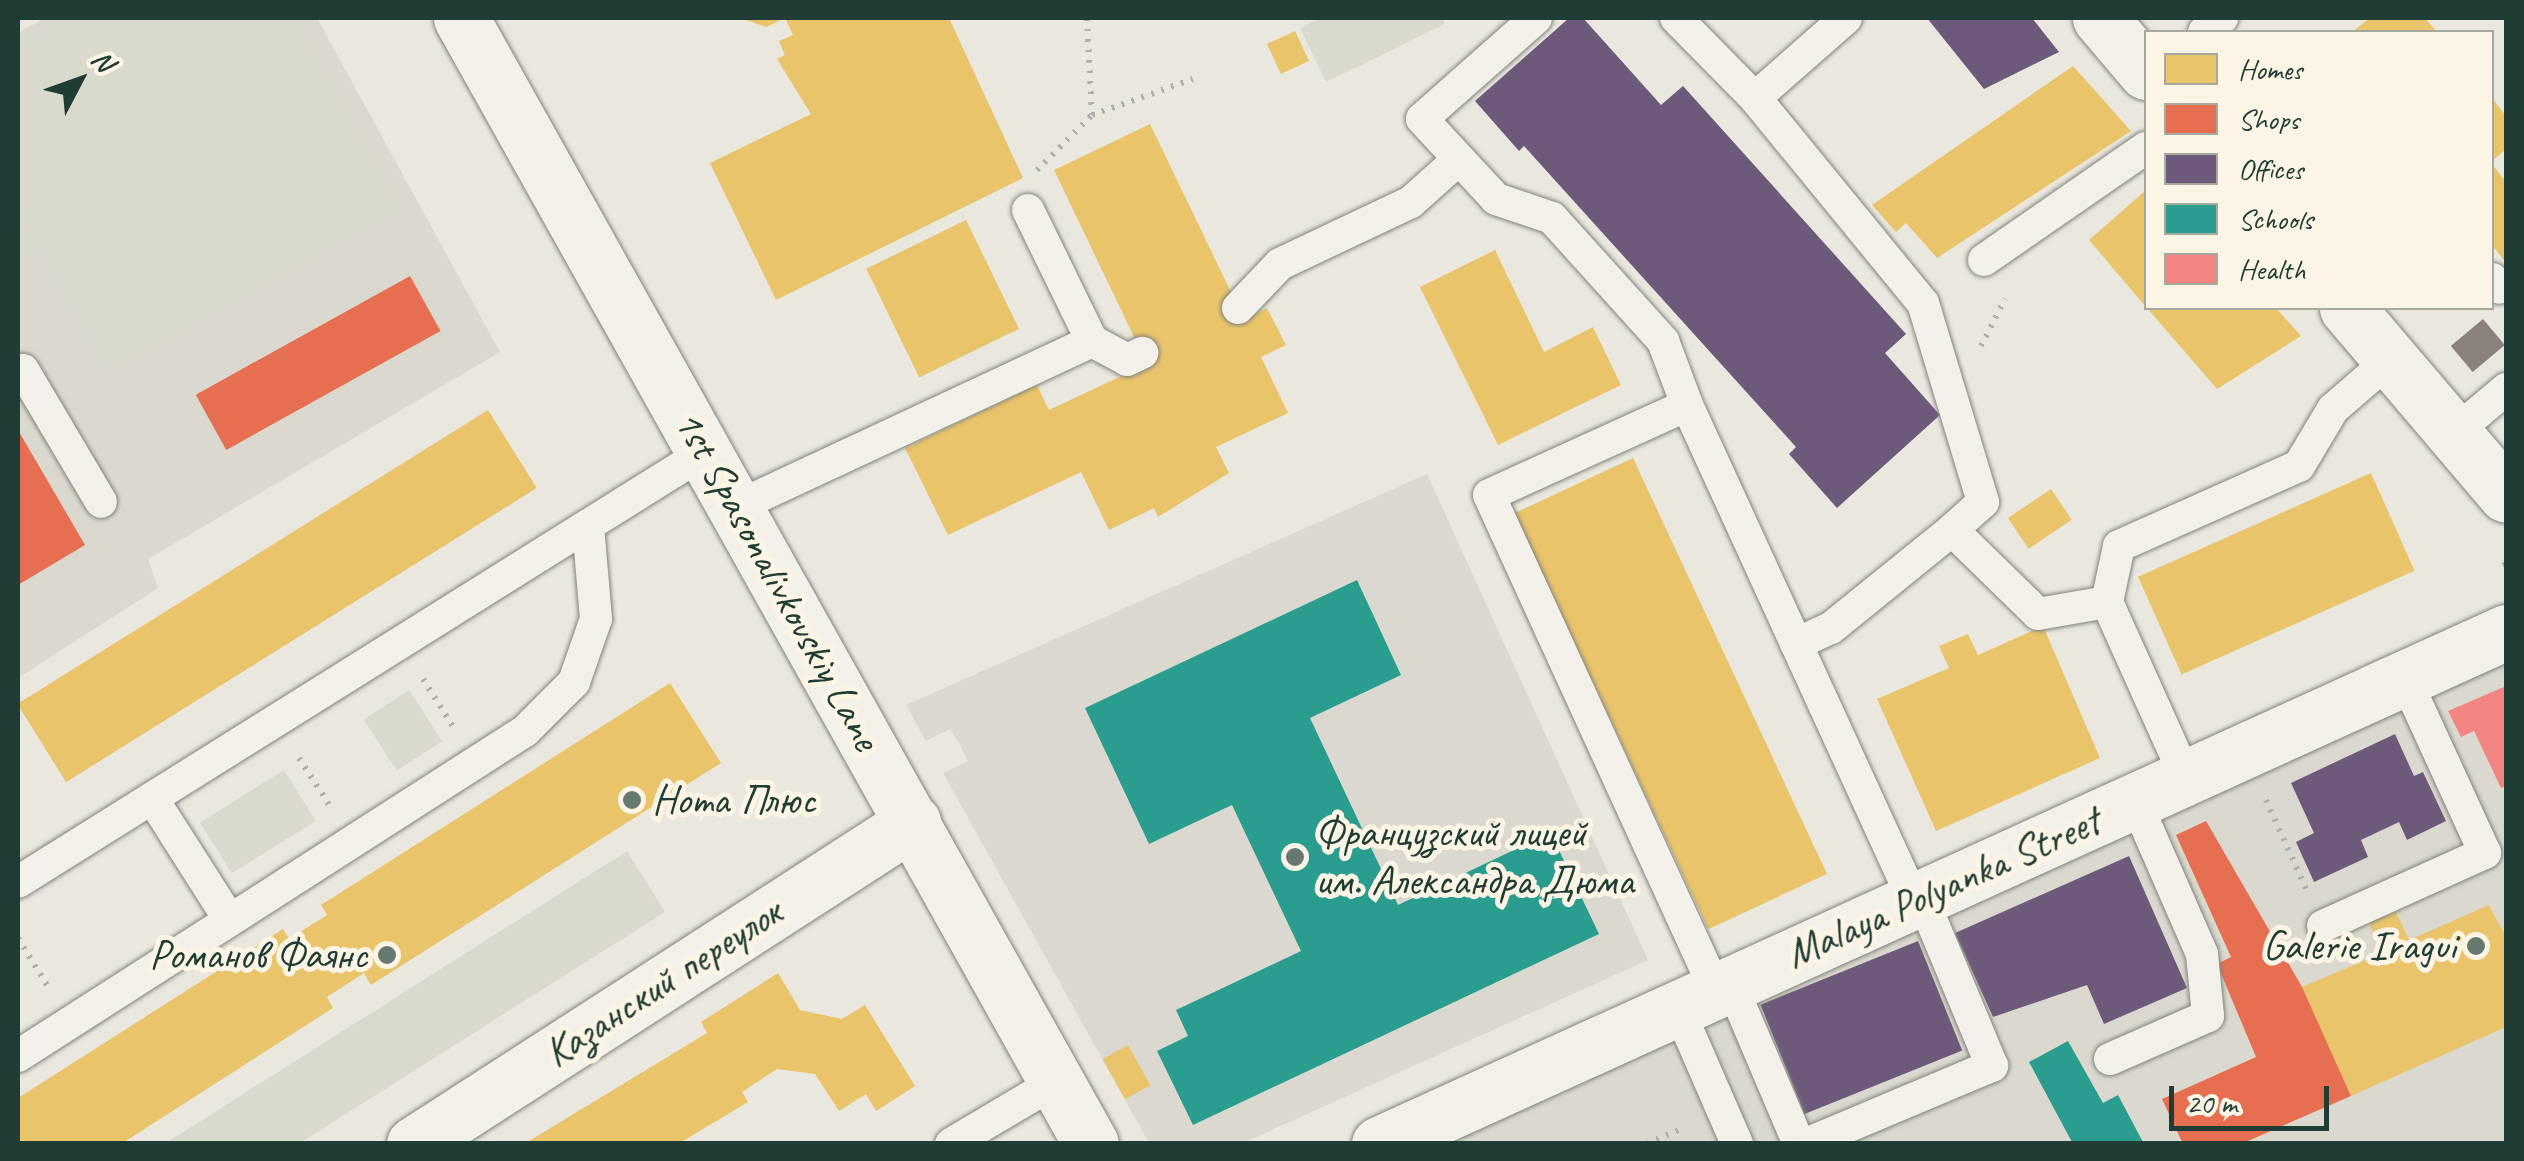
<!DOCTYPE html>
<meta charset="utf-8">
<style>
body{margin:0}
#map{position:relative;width:2524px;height:1161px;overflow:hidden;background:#eae7df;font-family:Caveat,sans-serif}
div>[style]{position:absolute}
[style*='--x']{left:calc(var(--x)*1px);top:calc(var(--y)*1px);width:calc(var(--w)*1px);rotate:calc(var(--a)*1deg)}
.built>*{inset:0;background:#dbd9cf}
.green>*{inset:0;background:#dad9cd;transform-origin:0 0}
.homes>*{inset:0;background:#e9c46a;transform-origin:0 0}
.shops>*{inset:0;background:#e76f51;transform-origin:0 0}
.offices>*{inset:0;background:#6d597a;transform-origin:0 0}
.schools>*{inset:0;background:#2a9d8f}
.health>*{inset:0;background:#f28482}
.industry>*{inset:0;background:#8a817c;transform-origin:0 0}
.path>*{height:6px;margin-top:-3px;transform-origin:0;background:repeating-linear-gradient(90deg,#aeb1ab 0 2.5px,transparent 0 10.5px)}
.roads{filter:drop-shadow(0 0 2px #80847f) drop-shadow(0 0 2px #80847f)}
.service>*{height:32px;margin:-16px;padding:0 16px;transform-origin:16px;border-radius:16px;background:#f3f0ea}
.minor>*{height:55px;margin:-27.5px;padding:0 27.5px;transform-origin:27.5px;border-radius:27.5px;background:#f3f0ea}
.dots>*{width:28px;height:28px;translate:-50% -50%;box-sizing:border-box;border:5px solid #fcf5e5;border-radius:50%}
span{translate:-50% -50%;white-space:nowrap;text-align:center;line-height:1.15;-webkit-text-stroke:10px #fcf5e5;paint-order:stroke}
.street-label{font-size:42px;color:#1f3d34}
.poi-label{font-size:42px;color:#1f3d34}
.left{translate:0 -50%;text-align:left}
.right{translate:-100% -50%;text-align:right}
.frame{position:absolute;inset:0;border:20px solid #1f3d34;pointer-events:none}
.legend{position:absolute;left:2144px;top:30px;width:350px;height:280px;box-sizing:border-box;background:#fcf5e5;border:2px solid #a4ab9e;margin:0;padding:12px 18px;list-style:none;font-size:30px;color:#1f3d34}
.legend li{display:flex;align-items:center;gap:20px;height:50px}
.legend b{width:50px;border:2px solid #a4ab9e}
.north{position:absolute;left:30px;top:30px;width:100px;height:100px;-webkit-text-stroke:8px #fcf5e5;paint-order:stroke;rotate:49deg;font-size:28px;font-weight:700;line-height:40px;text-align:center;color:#1f3d34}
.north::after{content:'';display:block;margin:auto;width:35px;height:45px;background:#1f3d34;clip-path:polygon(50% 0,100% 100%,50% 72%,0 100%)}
.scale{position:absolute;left:2169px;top:1086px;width:160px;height:45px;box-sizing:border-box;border:5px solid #1f3d34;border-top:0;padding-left:12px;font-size:30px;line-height:35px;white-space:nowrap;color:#1f3d34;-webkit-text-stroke:8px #fcf5e5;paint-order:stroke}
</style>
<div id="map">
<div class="built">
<div style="clip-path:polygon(45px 18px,317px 18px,500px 352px,148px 559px,158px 588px,18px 678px,18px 33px)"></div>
<div style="clip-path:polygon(1427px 474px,1648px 960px,1243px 1143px,1149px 1143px,943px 773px,968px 761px,961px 747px,950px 729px,926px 741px,906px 705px)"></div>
<div style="clip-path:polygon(2506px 660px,2506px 1143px,1432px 1143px)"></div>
</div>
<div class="green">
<div style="clip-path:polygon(71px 18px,301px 18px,407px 208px,110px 374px,18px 208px,18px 47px)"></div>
<div style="clip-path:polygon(1322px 18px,1442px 18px,1445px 24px,1326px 82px,1300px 28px)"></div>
<div style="left:409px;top:690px;width:61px;height:54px;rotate:57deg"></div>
<div style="left:284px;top:770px;width:60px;height:99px;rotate:58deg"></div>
<div style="clip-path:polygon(627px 851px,665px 912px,300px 1143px,166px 1143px)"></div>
</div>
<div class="homes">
<div style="clip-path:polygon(740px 18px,949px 18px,1023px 178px,776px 300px,710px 163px,811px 114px,777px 59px,785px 55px,779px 41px,793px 35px,785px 18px,766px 27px)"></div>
<div style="clip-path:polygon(2370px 18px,2425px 18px,2437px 32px,2352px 32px)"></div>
<div style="left:1295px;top:31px;width:33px;height:31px;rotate:65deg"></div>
<div style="clip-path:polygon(2073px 66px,2131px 131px,1937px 258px,1906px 223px,1896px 232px,1872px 205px)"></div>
<div style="clip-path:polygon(2492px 98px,2506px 116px,2506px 149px,2492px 161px)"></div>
<div style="clip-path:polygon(1150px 124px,1244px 319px,1267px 308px,1286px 345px,1261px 357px,1288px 413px,1216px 447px,1229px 473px,1158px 517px,1154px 508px,1109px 530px,1081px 472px,948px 535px,905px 448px,1037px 385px,1049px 410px,1147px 364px,1054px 170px)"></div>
<div style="clip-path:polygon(2492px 164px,2506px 182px,2506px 263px,2492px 245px)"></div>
<div style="clip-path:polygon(2146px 190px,2146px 307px,2089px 240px)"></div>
<div style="left:966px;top:220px;width:121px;height:111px;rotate:64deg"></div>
<div style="clip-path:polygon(1495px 250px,1544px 352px,1593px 327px,1621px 385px,1498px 445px,1420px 287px)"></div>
<div style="clip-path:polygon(2147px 308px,2276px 308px,2301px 336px,2217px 389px)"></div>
<div style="left:488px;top:410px;width:92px;height:555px;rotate:58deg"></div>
<div style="left:1633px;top:458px;width:459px;height:131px;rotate:65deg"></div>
<div style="left:2371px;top:473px;width:107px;height:255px;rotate:66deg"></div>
<div style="left:2051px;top:489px;width:37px;height:52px;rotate:56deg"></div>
<div style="clip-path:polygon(2043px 626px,2100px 758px,1936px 831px,1877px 699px,1949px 668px,1939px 646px,1968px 634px,1978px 655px)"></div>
<div style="clip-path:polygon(670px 683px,721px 763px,371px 985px,364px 973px,327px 997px,333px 1008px,121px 1144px,18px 1144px,18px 1098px,283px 929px,289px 939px,327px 915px,321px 905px)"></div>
<div style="clip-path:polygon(2489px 905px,2506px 937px,2506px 1027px,2351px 1096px,2302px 987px,2382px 953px,2369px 923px,2396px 912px,2409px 940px)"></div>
<div style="clip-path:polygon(778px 973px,800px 1010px,842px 1019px,865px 1005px,915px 1086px,876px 1111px,866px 1094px,839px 1111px,815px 1074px,777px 1069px,742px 1092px,748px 1102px,678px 1144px,524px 1144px,707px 1033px,701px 1022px)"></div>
<div style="left:1128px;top:1045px;width:46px;height:29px;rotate:61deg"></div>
</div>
<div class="shops">
<div style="left:410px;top:276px;width:63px;height:245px;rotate:61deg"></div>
<div style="clip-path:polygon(18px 430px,85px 545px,18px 585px)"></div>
<div style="clip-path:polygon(2206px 821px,2302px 987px,2351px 1096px,2241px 1144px,2183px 1144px,2162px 1099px,2256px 1057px,2217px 964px,2231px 957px,2176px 835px)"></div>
</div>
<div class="offices">
<div style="clip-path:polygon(1569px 18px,1583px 18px,1661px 105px,1683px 86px,1906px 334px,1885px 353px,1940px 415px,1837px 508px,1789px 454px,1796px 447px,1524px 146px,1519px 151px,1475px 101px)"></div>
<div style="clip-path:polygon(1927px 18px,2032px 18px,2059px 52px,1984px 89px)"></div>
<div style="clip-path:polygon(2395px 734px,2414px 776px,2423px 772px,2446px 821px,2407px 840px,2399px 822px,2361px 840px,2368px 857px,2314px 882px,2296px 842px,2314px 833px,2291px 783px)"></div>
<div style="clip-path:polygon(2129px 856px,2187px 988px,2104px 1024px,2087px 985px,1993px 1017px,1955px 933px)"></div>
<div style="left:1918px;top:941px;width:118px;height:170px;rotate:68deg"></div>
</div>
<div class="schools">
<div style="clip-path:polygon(1357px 580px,1401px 675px,1310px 718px,1398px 905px,1537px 839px,1543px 852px,1557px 846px,1599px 934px,1193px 1125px,1157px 1051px,1188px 1036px,1176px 1010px,1301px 951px,1232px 805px,1149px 844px,1085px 708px)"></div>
<div style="clip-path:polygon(2068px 1041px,2103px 1103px,2118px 1095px,2144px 1144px,2073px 1144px,2029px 1062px)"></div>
</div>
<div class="health">
<div style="clip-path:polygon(2506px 686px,2506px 786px,2501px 788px,2474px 731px,2461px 737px,2448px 711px)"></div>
</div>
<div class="industry">
<div style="left:2483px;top:319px;width:34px;height:42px;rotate:50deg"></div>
</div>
<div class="path">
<div style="--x:1092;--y:115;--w:107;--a:-19.6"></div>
<div style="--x:1037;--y:170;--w:78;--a:-45"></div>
<div style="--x:1092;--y:115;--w:97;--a:-93"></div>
<div style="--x:1981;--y:346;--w:53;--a:-62.9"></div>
<div style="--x:2503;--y:566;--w:4;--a:-34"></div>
<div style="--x:423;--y:679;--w:58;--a:57.7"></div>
<div style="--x:299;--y:758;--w:57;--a:57.1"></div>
<div style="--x:2266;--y:800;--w:98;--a:65.8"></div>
<div style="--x:18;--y:938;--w:57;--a:58.5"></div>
<div style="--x:1647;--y:1144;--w:39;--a:-24"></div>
</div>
<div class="roads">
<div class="service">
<div style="--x:1536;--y:18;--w:152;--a:138.5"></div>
<div style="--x:1422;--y:119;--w:109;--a:47.2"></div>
<div style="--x:1496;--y:199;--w:59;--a:18.7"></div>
<div style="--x:1552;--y:218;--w:166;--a:47.9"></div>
<div style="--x:1663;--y:341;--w:68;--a:69.4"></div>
<div style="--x:1676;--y:18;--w:112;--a:45.4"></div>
<div style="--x:1755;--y:98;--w:265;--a:50.7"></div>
<div style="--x:1923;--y:303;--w:208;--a:73.2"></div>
<div style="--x:1983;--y:502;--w:42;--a:137.9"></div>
<div style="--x:1952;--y:530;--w:120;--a:44.3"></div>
<div style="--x:2038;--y:614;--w:70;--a:-9.9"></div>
<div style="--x:2107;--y:602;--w:193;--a:65.8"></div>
<div style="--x:2204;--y:32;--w:23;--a:-38"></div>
<div style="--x:1755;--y:98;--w:121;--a:-41.3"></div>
<div style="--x:1028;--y:210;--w:146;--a:64"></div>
<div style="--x:1984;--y:260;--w:197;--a:-34.7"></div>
<div style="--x:2492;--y:279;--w:11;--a:52"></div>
<div style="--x:1238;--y:308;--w:61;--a:-46.3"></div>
<div style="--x:1280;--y:264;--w:145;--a:-25.3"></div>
<div style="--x:1411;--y:202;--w:64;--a:-41.9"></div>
<div style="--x:18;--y:374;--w:6;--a:-39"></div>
<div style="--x:23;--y:370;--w:153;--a:59.4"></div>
<div style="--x:2454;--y:433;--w:68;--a:-40.2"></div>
<div style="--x:736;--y:507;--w:393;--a:-25"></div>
<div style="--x:1092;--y:341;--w:40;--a:28"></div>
<div style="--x:1127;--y:360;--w:17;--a:-25"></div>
<div style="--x:2107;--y:602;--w:57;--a:-77.9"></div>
<div style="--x:2119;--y:546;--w:197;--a:-24"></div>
<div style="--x:2299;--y:466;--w:66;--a:-59.2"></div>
<div style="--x:2333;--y:409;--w:77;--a:-40.8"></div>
<div style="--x:1796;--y:644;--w:38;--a:-25"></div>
<div style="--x:1831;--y:628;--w:156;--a:-39"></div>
<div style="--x:152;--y:798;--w:143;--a:57.5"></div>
<div style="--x:18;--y:882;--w:810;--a:-32.04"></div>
<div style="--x:2323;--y:926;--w:178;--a:-24.3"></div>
<div style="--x:2485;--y:853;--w:192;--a:-114.6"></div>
<div style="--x:1731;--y:984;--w:174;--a:67"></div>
<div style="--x:1716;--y:991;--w:545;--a:-114.59"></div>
<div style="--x:1489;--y:495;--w:217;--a:-24.4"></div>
<div style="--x:1687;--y:405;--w:545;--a:65.41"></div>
<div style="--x:1678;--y:1008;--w:148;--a:66.5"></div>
<div style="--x:18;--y:1056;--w:602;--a:-32.66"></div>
<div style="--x:525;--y:731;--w:69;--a:-45"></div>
<div style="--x:574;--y:682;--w:67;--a:-70.8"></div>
<div style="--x:596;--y:619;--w:94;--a:-94.9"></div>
<div style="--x:2110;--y:1059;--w:107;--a:-23.7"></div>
<div style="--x:2208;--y:1016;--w:62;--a:-95.5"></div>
<div style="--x:2202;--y:954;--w:167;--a:-113.6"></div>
<div style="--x:951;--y:1144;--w:123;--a:-30.7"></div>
<div style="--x:1806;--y:1144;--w:202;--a:-22.8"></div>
<div style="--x:1992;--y:1066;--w:182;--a:-112.6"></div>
</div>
<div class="minor">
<div style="--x:461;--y:18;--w:1290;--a:60.77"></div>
<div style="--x:2100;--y:18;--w:71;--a:49.6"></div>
<div style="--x:2347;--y:308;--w:245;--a:49.6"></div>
<div style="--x:414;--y:1144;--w:594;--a:-32.83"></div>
<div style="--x:1379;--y:1144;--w:1238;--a:-24.43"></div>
</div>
</div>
<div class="dots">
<div style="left:632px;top:800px;background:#667870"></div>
<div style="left:1295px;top:857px;background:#667870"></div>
<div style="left:2476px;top:946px;background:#667870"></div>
<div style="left:387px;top:955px;background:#667870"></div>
</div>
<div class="street-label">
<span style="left:777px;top:580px;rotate:61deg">1st Spasonalivkovskiy Lane</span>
<span style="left:1943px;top:888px;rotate:-24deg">Malaya Polyanka Street</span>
<span style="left:663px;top:983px;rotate:-33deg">Казанский переулок</span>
</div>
<div class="poi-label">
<span class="left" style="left:652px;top:800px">Нота Плюс</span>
<span class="left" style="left:1315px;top:857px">Французский лицей<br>им. Александра Дюма</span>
<span class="right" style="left:2456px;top:946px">Galerie Iragui</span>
<span class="right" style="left:367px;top:955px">Романов Фаянс</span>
</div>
<div class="frame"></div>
<ul class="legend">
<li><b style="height:28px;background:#e9c46a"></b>Homes</li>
<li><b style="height:28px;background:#e76f51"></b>Shops</li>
<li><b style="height:28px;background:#6d597a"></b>Offices</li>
<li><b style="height:28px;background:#2a9d8f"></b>Schools</li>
<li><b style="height:28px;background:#f28482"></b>Health</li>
</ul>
<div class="north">N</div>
<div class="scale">20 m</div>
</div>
